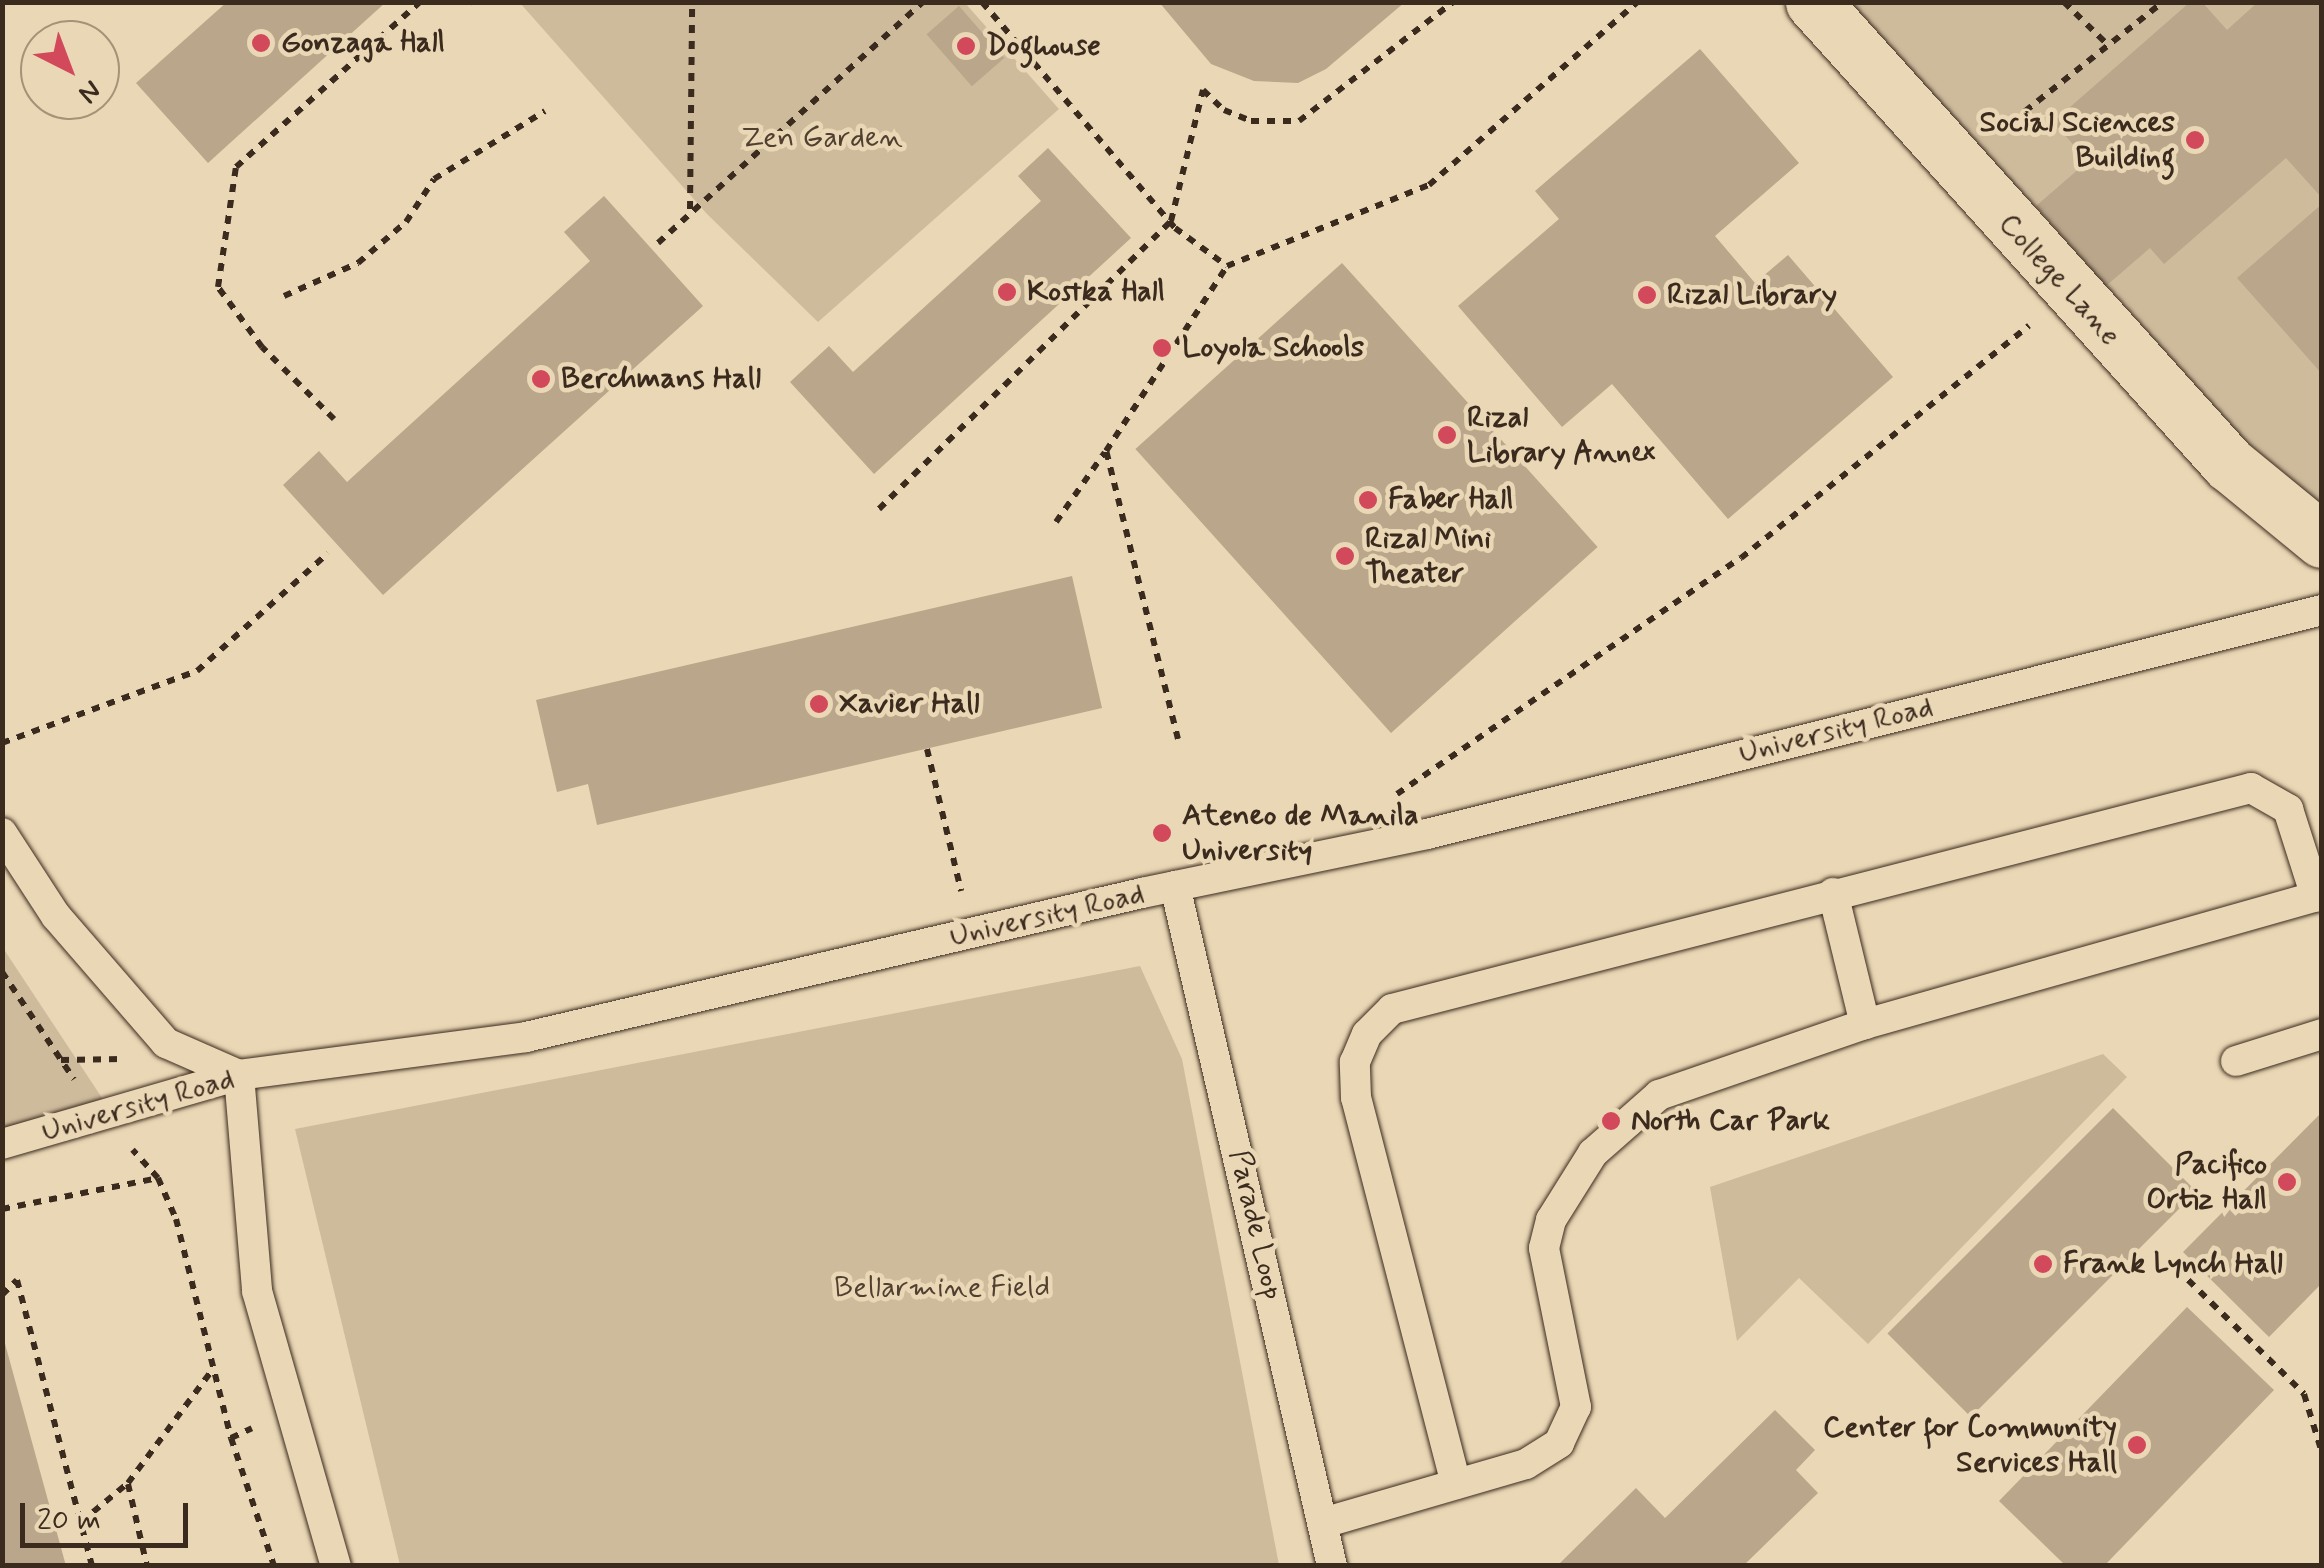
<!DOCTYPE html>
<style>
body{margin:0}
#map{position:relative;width:2324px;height:1568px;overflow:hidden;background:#ead7b5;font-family:Mynerve,sans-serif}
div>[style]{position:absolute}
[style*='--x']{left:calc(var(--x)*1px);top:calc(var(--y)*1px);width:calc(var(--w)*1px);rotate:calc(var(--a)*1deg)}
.green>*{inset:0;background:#cebb9c}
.building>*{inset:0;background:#b9a68b;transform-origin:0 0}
.path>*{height:6px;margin-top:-3px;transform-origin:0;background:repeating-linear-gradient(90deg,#3b2a1e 0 8px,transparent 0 16px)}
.roads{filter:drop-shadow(0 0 2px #3b2a1e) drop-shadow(0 0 2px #3b2a1e)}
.lane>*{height:30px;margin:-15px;padding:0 15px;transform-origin:15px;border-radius:15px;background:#ead7b5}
.street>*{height:55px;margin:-27.5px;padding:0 27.5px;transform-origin:27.5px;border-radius:27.5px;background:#ead7b5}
.dots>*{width:28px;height:28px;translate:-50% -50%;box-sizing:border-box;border:5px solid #ead7b5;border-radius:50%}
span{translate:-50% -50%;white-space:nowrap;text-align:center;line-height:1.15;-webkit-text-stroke:9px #ead7b5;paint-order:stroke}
.poi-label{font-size:30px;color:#3b2a1e;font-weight:700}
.left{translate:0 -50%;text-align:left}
.right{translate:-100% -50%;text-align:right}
.park-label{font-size:30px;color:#514031}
.street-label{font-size:30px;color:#3b2a1e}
.frame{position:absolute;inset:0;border:5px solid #3b2a1e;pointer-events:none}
.north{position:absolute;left:20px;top:20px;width:100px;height:100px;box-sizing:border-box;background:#ead7b5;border:2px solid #a49279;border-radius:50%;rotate:138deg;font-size:28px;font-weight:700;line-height:40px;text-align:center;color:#3b2a1e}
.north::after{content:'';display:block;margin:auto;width:35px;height:45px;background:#d1495b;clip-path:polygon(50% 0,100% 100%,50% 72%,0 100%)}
.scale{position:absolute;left:20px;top:1503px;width:168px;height:45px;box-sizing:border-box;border:5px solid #3b2a1e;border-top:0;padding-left:12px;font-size:30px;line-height:35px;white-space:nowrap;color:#3b2a1e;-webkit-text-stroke:8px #ead7b5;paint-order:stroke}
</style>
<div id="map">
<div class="green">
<div style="clip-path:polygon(520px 3px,965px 3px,1059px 109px,818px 322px,707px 214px)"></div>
<div style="clip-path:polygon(1823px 3px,2321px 3px,2321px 550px)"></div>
<div style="clip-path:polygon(3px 948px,110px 1110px,3px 1135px)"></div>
<div style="clip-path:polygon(1140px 966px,1182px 1059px,1279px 1565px,400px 1565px,295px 1129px)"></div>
<div style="clip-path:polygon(2103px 1054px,2127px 1077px,1868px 1344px,1799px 1278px,1737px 1341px,1710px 1187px)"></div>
</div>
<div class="building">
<div style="clip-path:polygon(227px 2px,386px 2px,208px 163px,136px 83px)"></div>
<div style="clip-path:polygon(1159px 2px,1405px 2px,1326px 69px,1298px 83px,1254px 81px,1211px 64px)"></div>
<div style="clip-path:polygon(2190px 2px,2202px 2px,2227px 30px,2258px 2px,2322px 2px,2322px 198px,2286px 158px,2164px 264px,2150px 248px,2106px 286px,2036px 206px,2088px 161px,2053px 122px)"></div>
<div style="left:959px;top:6px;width:69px;height:43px;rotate:49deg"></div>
<div style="clip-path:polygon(1700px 49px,1799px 163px,1715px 236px,1755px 283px,1788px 255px,1893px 377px,1728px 519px,1612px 384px,1562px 427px,1458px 306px,1559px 219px,1535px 191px)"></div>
<div style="clip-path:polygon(1048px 148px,1131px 238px,874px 474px,790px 382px,829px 346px,853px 372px,1041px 201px,1018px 176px)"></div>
<div style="clip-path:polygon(604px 196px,703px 306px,383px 595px,283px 485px,319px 451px,347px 482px,590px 261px,564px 232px)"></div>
<div style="clip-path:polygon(2322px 204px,2322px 374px,2237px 278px)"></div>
<div style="left:1342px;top:263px;width:382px;height:278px;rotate:48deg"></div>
<div style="clip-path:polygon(1072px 576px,1102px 708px,597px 825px,588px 784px,557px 792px,536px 700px)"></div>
<div style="left:2113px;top:1108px;width:118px;height:319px;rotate:45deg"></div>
<div style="clip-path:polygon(2322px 1112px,2322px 1283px,2269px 1337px,2183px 1252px)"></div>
<div style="clip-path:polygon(2187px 1307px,2274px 1390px,2104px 1566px,2066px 1566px,1999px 1501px)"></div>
<div style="clip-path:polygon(2px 1340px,4px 1340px,66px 1566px,2px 1566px)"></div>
<div style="clip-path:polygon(1775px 1410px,1815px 1450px,1796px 1470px,1818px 1493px,1743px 1566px,1557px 1566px,1636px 1488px,1665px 1518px)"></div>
</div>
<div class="path">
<div style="--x:473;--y:2;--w:2;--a:63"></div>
<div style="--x:982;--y:2;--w:297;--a:49.5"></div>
<div style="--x:1175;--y:228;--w:64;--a:36.2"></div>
<div style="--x:1227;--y:266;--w:218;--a:-21.9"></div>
<div style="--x:1429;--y:185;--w:277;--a:-41.3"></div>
<div style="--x:2064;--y:2;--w:62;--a:44.3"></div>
<div style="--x:2000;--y:131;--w:208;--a:-38.4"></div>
<div style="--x:690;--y:209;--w:207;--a:-89.4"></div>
<div style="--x:658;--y:243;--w:358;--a:-42.3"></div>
<div style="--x:284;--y:296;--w:81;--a:-24"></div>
<div style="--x:358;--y:263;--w:63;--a:-40.5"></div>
<div style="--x:406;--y:222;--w:51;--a:-56.9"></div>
<div style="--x:434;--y:179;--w:130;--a:-31.5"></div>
<div style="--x:334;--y:419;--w:102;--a:-135"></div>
<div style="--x:262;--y:347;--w:74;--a:-126.3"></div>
<div style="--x:218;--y:287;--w:121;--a:-81.5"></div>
<div style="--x:236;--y:167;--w:247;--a:-41.9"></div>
<div style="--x:879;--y:509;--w:410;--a:-44.6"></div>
<div style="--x:1171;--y:221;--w:135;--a:-76.3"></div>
<div style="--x:1203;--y:90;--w:29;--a:44"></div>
<div style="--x:1224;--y:110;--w:29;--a:22"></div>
<div style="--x:1251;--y:121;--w:48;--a:0"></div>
<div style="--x:1299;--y:121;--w:195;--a:-37.7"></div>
<div style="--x:1056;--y:522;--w:85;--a:-55"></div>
<div style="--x:1178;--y:739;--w:297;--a:-104"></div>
<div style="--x:1106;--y:451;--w:221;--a:-56.8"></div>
<div style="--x:2;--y:743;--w:208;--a:-20.3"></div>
<div style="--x:197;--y:671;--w:176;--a:-42"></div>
<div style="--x:927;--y:749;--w:146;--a:76.5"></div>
<div style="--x:1397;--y:794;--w:417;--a:-34.5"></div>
<div style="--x:1741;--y:558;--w:370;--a:-38.9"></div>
<div style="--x:2;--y:972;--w:129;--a:56.1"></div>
<div style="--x:61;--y:1060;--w:62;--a:-0.9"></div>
<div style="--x:158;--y:1178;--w:45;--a:66.3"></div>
<div style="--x:176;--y:1219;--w:226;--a:75.9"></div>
<div style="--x:231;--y:1438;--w:135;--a:71.4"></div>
<div style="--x:2;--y:1209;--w:159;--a:-11.2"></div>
<div style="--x:158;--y:1178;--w:38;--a:-132"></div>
<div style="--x:2177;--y:1269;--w:178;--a:44.5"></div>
<div style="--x:2304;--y:1394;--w:62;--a:73"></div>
<div style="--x:2;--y:1295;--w:21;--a:-45"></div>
<div style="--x:17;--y:1280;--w:296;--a:75.3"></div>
<div style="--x:231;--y:1438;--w:23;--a:-25"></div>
<div style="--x:128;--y:1484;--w:84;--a:77"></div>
<div style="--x:81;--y:1522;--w:61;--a:-39.7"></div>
<div style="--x:128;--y:1483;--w:142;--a:-53.3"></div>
</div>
<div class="roads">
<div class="lane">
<div style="--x:2;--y:833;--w:99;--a:57"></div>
<div style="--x:56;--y:916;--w:168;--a:49.1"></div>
<div style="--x:166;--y:1043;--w:80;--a:23.7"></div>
<div style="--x:1175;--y:886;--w:698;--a:77"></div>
<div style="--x:1833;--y:893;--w:135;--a:76.3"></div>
<div style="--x:2236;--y:1061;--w:90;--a:-17.4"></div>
<div style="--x:239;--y:1075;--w:217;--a:85.2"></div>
<div style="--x:257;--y:1291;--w:286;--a:74"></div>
<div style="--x:2;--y:1144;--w:247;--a:-16.2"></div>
<div style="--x:239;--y:1075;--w:290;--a:-7.5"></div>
<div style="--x:526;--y:1037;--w:633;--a:-13.16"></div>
<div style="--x:1142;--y:893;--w:291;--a:-11.7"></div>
<div style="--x:1427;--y:834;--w:923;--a:-14.05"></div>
<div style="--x:1456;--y:1484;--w:399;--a:-104.5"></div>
<div style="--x:1356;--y:1098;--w:36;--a:-92"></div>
<div style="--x:1355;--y:1062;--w:30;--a:-67"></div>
<div style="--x:1367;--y:1034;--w:35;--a:-45"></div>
<div style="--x:1392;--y:1009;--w:887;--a:-14.43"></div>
<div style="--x:2251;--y:788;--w:43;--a:29.6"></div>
<div style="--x:2288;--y:809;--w:92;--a:72.3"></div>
<div style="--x:1323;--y:1523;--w:211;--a:-16.2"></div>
<div style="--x:1526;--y:1464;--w:39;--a:-32"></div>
<div style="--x:1559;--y:1443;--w:40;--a:-65"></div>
<div style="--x:1576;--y:1407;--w:162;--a:-101.4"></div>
<div style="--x:1544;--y:1248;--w:29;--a:-76"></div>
<div style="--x:1551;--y:1220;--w:79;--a:-57.9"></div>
<div style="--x:1593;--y:1153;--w:88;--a:-41.3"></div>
<div style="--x:1659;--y:1095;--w:218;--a:-19"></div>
<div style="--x:1865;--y:1024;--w:475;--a:-15.8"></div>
</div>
<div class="street">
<div style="--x:1813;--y:2;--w:622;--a:48"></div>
<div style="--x:2229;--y:464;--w:120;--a:39.3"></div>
</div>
</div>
<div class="dots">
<div style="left:261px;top:43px;background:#d1495b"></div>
<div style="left:966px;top:46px;background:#d1495b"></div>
<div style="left:2195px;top:140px;background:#d1495b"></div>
<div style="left:1007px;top:292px;background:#d1495b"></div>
<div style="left:1647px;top:295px;background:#d1495b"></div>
<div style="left:1162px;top:348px;background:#d1495b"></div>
<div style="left:541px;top:379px;background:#d1495b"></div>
<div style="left:1447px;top:435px;background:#d1495b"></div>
<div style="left:1368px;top:500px;background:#d1495b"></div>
<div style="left:1345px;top:556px;background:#d1495b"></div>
<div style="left:819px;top:704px;background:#d1495b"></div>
<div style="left:1162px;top:833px;background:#d1495b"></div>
<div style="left:1611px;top:1121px;background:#d1495b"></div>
<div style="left:2287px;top:1182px;background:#d1495b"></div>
<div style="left:2043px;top:1264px;background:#d1495b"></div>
<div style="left:2137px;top:1445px;background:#d1495b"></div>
</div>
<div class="poi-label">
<span class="left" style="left:281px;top:43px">Gonzaga Hall</span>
<span class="left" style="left:986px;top:46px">Doghouse</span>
<span class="right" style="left:2175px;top:140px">Social Sciences<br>Building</span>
<span class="left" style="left:1027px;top:292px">Kostka Hall</span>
<span class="left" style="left:1667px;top:295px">Rizal Library</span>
<span class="left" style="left:1182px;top:348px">Loyola Schools</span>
<span class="left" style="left:561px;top:379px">Berchmans Hall</span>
<span class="left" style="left:1467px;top:435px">Rizal<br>Library Annex</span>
<span class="left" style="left:1388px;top:500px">Faber Hall</span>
<span class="left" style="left:1365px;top:556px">Rizal Mini<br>Theater</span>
<span class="left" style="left:839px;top:704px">Xavier Hall</span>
<span class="left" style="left:1182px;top:833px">Ateneo de Manila<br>University</span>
<span class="left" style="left:1631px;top:1121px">North Car Park</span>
<span class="right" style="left:2267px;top:1182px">Pacifico<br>Ortiz Hall</span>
<span class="left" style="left:2063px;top:1264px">Frank Lynch Hall</span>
<span class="right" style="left:2117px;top:1445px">Center for Community<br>Services Hall</span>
</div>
<div class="park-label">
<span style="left:822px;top:138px">Zen Garden</span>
<span style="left:942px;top:1288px">Bellarmine Field</span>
</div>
<div class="street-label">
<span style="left:2059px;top:280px;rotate:48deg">College Lane</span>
<span style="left:1836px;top:731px;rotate:-14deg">University Road</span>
<span style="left:1047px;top:916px;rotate:-13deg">University Road</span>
<span style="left:138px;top:1106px;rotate:-16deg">University Road</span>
<span style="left:1255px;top:1225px;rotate:77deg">Parade Loop</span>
</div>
<div class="frame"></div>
<div class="north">N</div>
<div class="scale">20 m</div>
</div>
